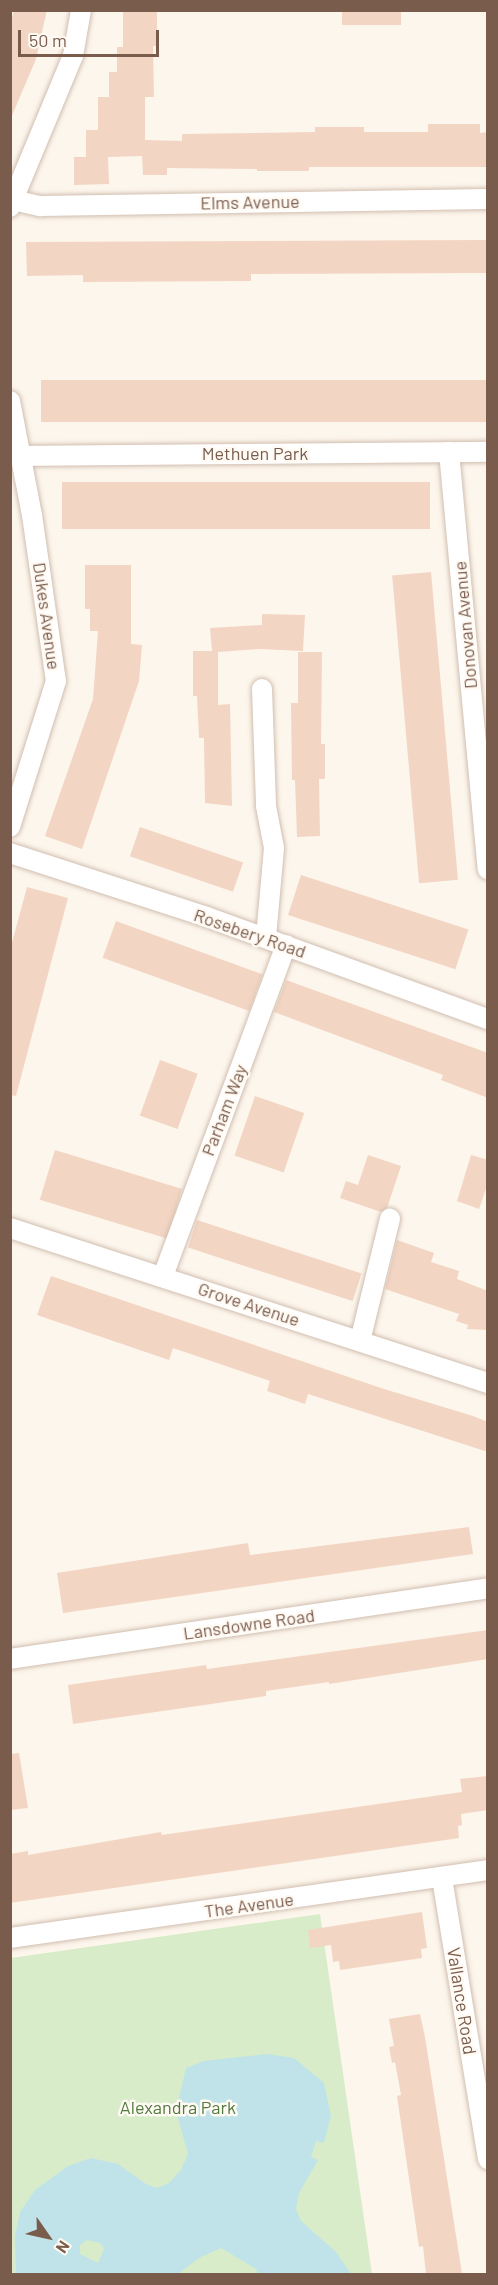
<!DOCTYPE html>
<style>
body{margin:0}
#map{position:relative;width:498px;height:2285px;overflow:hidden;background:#fdf6ec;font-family:Barlow,sans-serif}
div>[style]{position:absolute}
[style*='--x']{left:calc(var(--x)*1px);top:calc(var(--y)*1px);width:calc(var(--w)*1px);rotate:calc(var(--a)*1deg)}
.green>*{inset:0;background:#d8ecc9}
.water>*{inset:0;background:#bfe3e8}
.building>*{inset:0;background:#f3d5c3;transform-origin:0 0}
.roads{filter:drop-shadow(0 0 2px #d1beb0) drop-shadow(0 0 2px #d1beb0)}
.minor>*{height:20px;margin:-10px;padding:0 10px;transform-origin:10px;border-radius:10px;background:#fff}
span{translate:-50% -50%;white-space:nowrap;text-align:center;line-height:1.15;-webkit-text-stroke:5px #fffaf3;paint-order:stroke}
.street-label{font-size:18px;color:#7a5c4d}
.park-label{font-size:18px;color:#537a41}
.frame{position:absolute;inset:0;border:12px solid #7a5c4d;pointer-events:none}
.north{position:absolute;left:18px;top:2207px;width:60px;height:60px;-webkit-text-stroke:4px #fffaf3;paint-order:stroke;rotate:124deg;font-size:16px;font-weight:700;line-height:24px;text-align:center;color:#7a5c4d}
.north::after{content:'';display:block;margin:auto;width:21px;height:27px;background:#7a5c4d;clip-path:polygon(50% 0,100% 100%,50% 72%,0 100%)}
.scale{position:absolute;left:18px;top:30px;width:141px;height:27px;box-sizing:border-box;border:3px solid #7a5c4d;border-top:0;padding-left:8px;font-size:18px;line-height:21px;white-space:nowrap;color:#7a5c4d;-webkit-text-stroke:4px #fffaf3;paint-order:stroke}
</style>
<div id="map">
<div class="green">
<div style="clip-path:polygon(320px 1914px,372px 2274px,11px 2274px,11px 1958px)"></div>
</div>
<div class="water">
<div style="clip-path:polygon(evenodd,267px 2054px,294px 2058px,324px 2083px,331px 2116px,324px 2143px,316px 2141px,311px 2157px,318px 2160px,299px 2193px,296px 2209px,301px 2221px,336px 2252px,351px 2274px,258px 2274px,256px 2269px,221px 2248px,199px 2258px,178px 2274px,16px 2274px,15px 2236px,20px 2212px,35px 2190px,68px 2166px,91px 2158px,118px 2164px,146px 2184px,157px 2188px,169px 2183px,181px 2170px,188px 2154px,176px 2111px,186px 2068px,204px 2061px,267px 2054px,87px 2240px,100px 2243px,104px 2249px,98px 2263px,80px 2254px,80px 2245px,87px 2240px)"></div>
</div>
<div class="building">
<div style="clip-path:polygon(14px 10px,47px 10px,36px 59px,11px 118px,10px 26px)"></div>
<div style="clip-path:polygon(123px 10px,157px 10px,157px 46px,153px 46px,154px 97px,145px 97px,145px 140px,182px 141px,182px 134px,315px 132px,315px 127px,364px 127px,364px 132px,428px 132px,428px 124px,480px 124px,480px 133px,488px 132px,488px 167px,309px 167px,309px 171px,257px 171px,257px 169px,167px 168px,167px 175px,143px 175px,142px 156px,108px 157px,109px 184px,74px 185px,74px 157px,86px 157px,86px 130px,98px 130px,98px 97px,109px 97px,109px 72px,117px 72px,117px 47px,123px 47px)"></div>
<div style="left:342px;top:10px;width:59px;height:15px"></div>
<div style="clip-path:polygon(488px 240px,488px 273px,251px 274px,251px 281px,83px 282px,83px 275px,27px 276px,26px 242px)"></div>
<div style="left:488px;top:380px;width:42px;height:447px;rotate:90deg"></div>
<div style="left:430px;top:482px;width:47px;height:368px;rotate:90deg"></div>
<div style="clip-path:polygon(85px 565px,131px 565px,131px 644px,142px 645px,139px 681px,82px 849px,45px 836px,93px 699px,98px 631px,90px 631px,90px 609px,85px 609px)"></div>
<div style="left:431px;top:572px;width:309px;height:39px;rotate:85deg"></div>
<div style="clip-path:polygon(262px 614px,305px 615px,303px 651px,259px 649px,218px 652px,218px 705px,230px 704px,232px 806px,205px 803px,204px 738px,199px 738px,197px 696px,193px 696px,193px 651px,212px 651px,210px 628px,262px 625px)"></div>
<div style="clip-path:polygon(298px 652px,322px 652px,321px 744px,325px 744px,325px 779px,319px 779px,320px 836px,297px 837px,295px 780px,292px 780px,291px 703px,298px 703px)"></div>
<div style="left:140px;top:827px;width:109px;height:31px;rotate:19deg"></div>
<div style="left:301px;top:875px;width:176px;height:42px;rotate:18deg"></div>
<div style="clip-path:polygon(27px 887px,68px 898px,16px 1096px,10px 1095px,10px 950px)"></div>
<div style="left:116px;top:921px;width:156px;height:39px;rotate:20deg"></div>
<div style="clip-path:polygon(286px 980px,488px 1053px,488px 1098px,441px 1080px,443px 1075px,274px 1012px)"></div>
<div style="left:160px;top:1060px;width:40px;height:59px;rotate:20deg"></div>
<div style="left:255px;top:1096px;width:52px;height:63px;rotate:19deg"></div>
<div style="left:55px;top:1150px;width:133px;height:52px;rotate:17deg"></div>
<div style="clip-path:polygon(368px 1155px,401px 1166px,387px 1208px,381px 1212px,340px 1198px,346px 1181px,358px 1185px)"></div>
<div style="clip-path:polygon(471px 1155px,488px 1160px,488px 1183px,479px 1209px,457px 1201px)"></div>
<div style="left:197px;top:1220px;width:173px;height:29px;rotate:18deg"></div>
<div style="clip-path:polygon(397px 1240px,434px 1253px,431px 1262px,459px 1271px,457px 1279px,488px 1291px,488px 1330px,467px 1329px,468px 1325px,456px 1321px,459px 1314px,385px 1289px)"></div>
<div style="clip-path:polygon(51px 1276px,384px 1389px,473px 1416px,488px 1422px,488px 1452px,308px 1394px,305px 1404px,267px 1391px,270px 1381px,220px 1364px,173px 1348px,169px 1360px,37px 1315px)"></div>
<div style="clip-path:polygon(469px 1527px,473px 1554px,63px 1613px,57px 1573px,248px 1543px,250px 1555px)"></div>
<div style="clip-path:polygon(488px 1630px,488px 1659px,329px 1684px,329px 1682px,266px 1691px,266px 1696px,73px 1724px,68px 1685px,206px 1665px,207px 1669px)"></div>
<div style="clip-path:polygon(19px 1753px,28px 1808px,10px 1810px,10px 1754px)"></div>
<div style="clip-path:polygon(488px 1776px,488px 1810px,461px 1814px,462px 1825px,458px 1826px,459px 1838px,10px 1903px,10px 1854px,28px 1851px,28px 1855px,161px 1832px,162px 1835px,462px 1792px,460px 1779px)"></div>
<div style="clip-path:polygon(422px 1912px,427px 1948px,421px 1949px,422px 1958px,340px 1970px,339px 1961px,333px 1962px,331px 1945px,310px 1948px,308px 1930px)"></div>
<div style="clip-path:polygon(420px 2014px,425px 2037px,462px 2274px,426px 2274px,423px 2246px,419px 2247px,397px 2096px,401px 2095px,395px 2062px,392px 2063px,389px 2047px,394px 2046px,389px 2019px)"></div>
</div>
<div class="roads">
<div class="minor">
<div style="--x:13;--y:200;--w:28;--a:13"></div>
<div style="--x:40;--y:206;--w:448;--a:-0.9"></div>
<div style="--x:10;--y:207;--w:164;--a:-67.4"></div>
<div style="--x:73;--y:56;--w:47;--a:-80.1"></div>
<div style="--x:10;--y:401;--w:116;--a:79.1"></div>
<div style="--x:32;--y:515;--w:168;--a:81.8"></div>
<div style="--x:56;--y:681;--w:153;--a:107.5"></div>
<div style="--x:449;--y:452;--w:419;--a:84.7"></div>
<div style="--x:22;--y:456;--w:466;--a:-0.5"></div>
<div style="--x:262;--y:689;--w:117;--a:88"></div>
<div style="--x:266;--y:806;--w:43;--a:79.2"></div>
<div style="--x:274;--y:848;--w:90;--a:95.1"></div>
<div style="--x:10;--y:853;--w:207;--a:18"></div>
<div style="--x:207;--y:917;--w:299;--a:20"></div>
<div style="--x:10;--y:1228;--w:503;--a:17.97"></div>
<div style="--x:163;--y:1276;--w:353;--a:-69.6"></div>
<div style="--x:360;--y:1341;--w:126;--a:-76.2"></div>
<div style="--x:10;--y:1659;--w:483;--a:-8.4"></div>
<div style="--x:442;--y:1878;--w:285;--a:80.7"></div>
<div style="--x:10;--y:1938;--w:483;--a:-8.1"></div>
</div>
</div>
<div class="street-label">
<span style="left:250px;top:202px;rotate:-1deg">Elms Avenue</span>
<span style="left:255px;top:453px">Methuen Park</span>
<span style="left:47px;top:616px;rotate:82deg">Dukes Avenue</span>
<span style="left:465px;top:625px;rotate:-95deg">Donovan Avenue</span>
<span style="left:250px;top:933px;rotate:19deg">Rosebery Road</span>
<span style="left:224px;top:1110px;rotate:-69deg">Parham Way</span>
<span style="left:249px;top:1304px;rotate:18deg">Grove Avenue</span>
<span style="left:249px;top:1624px;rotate:-8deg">Lansdowne Road</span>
<span style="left:249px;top:1905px;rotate:-8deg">The Avenue</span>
<span style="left:462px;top:2001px;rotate:81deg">Vallance Road</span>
</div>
<div class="park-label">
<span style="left:178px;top:2107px">Alexandra Park</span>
</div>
<div class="frame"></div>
<div class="north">N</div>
<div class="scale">50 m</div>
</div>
